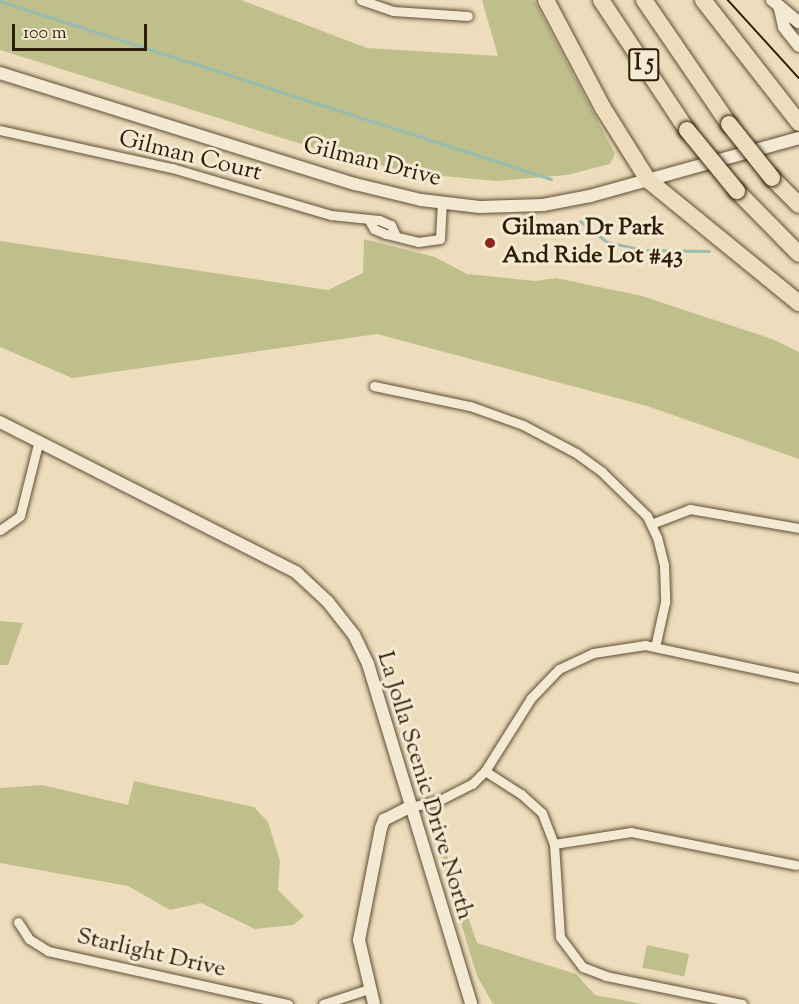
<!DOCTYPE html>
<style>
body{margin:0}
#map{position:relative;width:799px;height:1004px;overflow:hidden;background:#eeddbc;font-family:"Sorts Mill Goudy",serif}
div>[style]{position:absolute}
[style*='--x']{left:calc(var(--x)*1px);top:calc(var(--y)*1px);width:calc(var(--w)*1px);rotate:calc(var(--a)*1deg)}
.green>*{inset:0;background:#bfbf8c;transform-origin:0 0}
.stream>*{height:3px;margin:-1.5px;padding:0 1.5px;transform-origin:1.5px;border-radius:1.5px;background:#99bcb0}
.roads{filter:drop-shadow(0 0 2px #5e4e35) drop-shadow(0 0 2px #5e4e35)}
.street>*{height:9px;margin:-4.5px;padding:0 4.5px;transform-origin:4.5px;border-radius:4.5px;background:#f4e9d3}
.secondary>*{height:12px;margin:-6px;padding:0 6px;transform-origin:6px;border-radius:6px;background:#f4e9d3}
.highway>*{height:16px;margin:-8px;padding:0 8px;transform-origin:8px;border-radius:8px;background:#eeddbc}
.tram>*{height:1.5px;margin:-0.75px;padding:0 0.75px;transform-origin:0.75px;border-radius:0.75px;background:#2e1e08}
.bridges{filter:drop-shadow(0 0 2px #2e1e08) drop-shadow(0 0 2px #2e1e08)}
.highway-bridge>*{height:16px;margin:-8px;padding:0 8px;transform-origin:8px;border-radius:8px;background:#eeddbc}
.dots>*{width:16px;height:16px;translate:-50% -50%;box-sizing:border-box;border:3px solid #f4e9d3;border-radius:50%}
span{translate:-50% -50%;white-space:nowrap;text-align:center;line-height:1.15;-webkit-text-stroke:6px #f4e9d3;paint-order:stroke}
.shield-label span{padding:2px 4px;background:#f4e9d3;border:2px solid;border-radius:4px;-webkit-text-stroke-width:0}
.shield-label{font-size:22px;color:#2e1e08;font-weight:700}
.street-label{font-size:24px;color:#2e1e08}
.poi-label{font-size:24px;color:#2e1e08;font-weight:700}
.left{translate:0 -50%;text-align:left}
.scale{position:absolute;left:12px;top:24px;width:135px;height:27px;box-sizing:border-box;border:3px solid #2e1e08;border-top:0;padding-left:8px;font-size:18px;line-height:21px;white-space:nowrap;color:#2e1e08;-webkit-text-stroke:4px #f4e9d3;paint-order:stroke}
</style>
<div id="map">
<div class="green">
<div style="clip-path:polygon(0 0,241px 0,367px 48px,498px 56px,482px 0,534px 0,615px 154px,610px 164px,567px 175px,497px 181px,420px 174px,340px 156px,0 50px)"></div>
<div style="clip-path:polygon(364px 239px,435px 257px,467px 274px,536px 281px,556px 278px,642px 296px,772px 339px,799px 352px,799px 459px,647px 406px,377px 334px,72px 378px,0 347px,0 241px,328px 290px,363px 273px)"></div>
<div style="clip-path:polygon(0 621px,23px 623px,8px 665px,0 665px)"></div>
<div style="clip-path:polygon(134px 781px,254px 807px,268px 822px,280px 861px,278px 890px,304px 916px,293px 925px,255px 929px,201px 903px,170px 910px,128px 886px,0 863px,0 788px,42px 785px,128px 805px)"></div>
<div style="clip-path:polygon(433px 814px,477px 943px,576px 974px,595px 995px,642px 1004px,493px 1004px,477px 976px,438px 846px)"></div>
<div style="left:647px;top:945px;width:43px;height:23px;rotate:12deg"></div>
</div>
<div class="stream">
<div style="--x:0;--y:1;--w:579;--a:17.9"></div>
<div style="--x:580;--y:221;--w:34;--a:38"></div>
<div style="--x:607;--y:242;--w:39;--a:12"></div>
<div style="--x:645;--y:250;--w:64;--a:0.9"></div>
</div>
<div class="roads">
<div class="street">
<div style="--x:361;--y:0;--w:34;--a:19"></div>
<div style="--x:393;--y:11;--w:75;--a:3.8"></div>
<div style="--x:0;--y:130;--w:176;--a:12.5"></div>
<div style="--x:172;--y:168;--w:166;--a:16.5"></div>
<div style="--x:331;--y:215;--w:48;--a:5.9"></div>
<div style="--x:379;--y:220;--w:13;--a:23"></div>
<div style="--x:391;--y:225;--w:10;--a:66"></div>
<div style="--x:370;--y:222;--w:8;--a:60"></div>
<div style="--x:374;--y:229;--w:13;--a:23"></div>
<div style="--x:386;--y:234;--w:33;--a:14"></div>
<div style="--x:418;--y:242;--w:22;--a:-8"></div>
<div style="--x:440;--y:239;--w:36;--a:-87"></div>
<div style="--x:374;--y:386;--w:98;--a:11.8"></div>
<div style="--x:470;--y:406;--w:56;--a:19.7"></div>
<div style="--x:523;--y:425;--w:60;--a:27.8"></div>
<div style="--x:576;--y:453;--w:31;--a:36"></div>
<div style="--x:601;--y:471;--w:64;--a:44.4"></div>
<div style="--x:647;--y:516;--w:23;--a:65"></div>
<div style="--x:657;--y:537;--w:29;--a:76"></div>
<div style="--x:664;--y:565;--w:37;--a:88"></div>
<div style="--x:665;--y:602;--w:46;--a:102.5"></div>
<div style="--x:651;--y:524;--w:42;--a:-21"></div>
<div style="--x:690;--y:509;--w:111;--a:9.9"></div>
<div style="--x:0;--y:530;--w:24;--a:-35"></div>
<div style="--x:20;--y:516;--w:78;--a:-76"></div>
<div style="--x:485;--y:771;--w:43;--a:32.6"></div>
<div style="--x:521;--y:794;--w:28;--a:42"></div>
<div style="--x:542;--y:813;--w:33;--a:69"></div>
<div style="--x:554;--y:844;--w:93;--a:86.3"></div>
<div style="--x:560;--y:937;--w:38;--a:53"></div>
<div style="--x:583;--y:967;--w:25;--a:21"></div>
<div style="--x:606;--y:976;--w:139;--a:11.6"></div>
<div style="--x:410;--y:807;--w:29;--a:-12"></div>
<div style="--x:438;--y:801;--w:38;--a:-27"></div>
<div style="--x:472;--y:784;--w:18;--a:-45"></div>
<div style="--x:485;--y:771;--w:86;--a:-57.8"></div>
<div style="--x:531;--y:698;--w:40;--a:-46"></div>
<div style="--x:559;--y:669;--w:38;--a:-25"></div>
<div style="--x:593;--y:653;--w:53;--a:-8.7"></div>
<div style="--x:645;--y:645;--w:157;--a:12.1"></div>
<div style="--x:554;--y:844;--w:78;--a:-8.9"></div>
<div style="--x:631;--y:832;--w:168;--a:11.3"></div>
<div style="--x:18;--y:922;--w:20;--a:57"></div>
<div style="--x:29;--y:939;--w:22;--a:32"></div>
<div style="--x:48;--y:951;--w:246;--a:12.5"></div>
<div style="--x:323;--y:1004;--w:48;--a:-18.1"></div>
</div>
<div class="secondary">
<div style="--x:772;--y:0;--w:35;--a:40"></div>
<div style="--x:780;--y:9;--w:18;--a:77"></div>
<div style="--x:784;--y:27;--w:24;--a:52"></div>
<div style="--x:0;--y:73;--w:372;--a:17.4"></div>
<div style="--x:355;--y:184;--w:68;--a:13.6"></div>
<div style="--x:421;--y:200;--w:59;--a:6.8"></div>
<div style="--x:480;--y:207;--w:63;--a:-1.8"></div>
<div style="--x:543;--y:205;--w:48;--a:-10.8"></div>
<div style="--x:590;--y:196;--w:217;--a:-15.5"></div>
<div style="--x:0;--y:422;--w:333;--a:26.9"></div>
<div style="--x:297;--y:573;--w:42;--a:43.1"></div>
<div style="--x:328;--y:602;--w:42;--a:51.8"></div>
<div style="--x:354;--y:635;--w:32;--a:64"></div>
<div style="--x:368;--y:664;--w:355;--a:73.1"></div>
<div style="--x:374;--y:1004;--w:66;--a:-103.2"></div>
<div style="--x:359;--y:940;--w:114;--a:-78.9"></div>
<div style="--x:381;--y:828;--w:9;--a:-69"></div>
<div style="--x:384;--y:820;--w:29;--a:-27"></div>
</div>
<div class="highway">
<div style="--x:546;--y:0;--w:122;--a:62.2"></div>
<div style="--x:603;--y:108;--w:85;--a:58"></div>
<div style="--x:648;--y:180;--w:195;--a:39.2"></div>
<div style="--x:601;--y:0;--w:156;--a:56.5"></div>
<div style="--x:644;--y:0;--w:150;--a:55.6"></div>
<div style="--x:703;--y:0;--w:156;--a:52"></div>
<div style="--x:772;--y:178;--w:38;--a:45"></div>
<div style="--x:737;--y:191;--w:88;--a:45.5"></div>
</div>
</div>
<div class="tram">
<div style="--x:728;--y:0;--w:105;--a:47.7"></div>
</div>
<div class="bridges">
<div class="highway-bridge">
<div style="--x:729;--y:124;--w:69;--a:51.5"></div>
<div style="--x:687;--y:130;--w:79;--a:50.7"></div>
</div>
</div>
<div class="dots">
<div style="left:490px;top:243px;background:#8f2418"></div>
</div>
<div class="shield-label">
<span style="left:644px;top:65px">I 5</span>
</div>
<div class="street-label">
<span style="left:190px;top:157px;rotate:14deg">Gilman Court</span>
<span style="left:372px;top:163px;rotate:14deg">Gilman Drive</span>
<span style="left:424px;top:786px;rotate:73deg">La Jolla Scenic Drive North</span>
<span style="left:151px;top:954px;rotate:13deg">Starlight Drive</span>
</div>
<div class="poi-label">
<span class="left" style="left:502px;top:243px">Gilman Dr Park<br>And Ride Lot #43</span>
</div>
<div class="scale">100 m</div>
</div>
